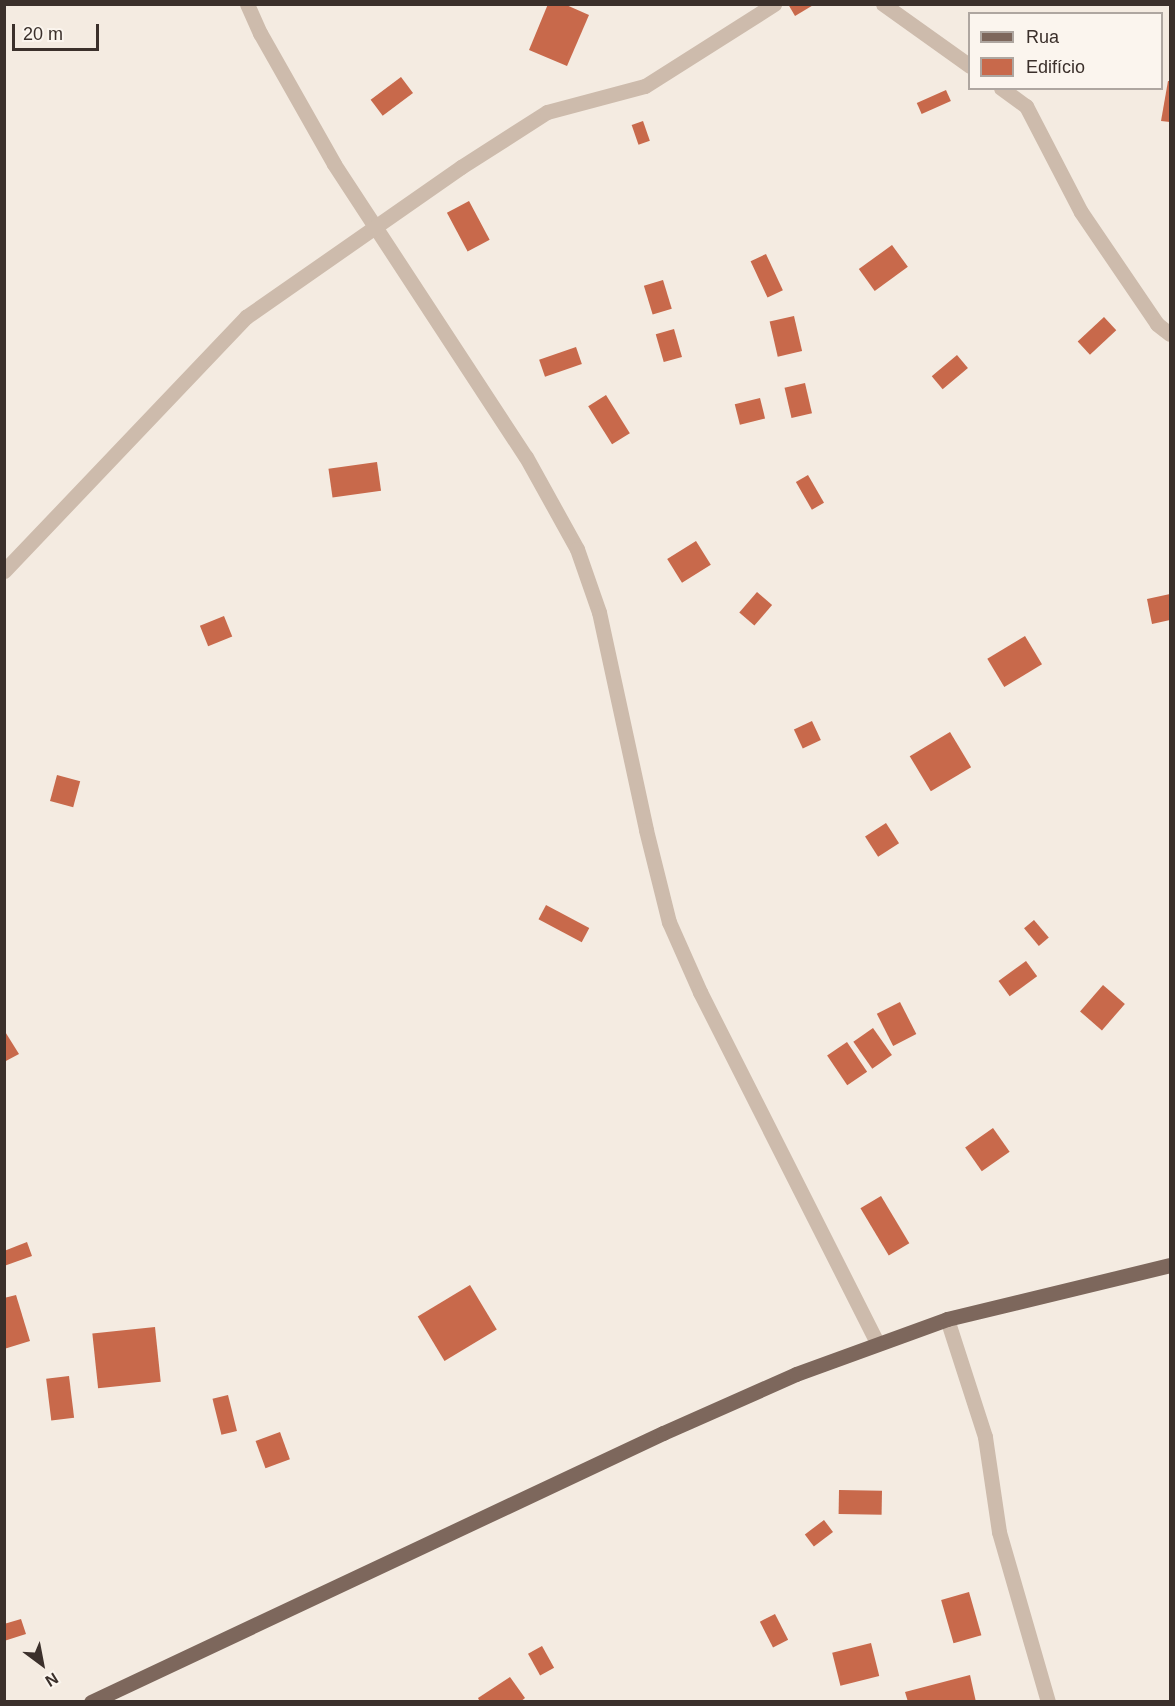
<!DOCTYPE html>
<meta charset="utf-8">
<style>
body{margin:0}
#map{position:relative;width:1175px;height:1706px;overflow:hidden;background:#f4ebe1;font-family:Arial,sans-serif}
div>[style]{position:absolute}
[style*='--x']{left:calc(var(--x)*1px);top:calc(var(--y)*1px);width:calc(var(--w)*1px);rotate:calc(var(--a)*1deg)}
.building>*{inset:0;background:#c8694b;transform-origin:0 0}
.minor>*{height:15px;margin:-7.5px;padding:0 7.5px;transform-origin:7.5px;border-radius:7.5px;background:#cdbbac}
.major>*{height:15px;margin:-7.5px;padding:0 7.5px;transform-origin:7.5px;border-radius:7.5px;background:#7d675c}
span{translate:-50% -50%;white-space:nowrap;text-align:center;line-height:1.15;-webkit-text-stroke:5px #fbf5ee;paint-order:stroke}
.frame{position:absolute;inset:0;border:6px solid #3b302b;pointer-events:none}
.legend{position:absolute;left:968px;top:12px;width:195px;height:78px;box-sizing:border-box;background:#fbf5ee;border:2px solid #aea6a0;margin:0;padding:8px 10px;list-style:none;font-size:18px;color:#3b302b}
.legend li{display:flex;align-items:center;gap:12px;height:30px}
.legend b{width:30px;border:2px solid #aea6a0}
.north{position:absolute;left:12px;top:1634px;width:60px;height:60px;-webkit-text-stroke:4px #fbf5ee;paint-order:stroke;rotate:148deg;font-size:16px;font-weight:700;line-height:24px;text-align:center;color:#3b302b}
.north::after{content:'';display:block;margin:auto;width:21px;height:27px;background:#3b302b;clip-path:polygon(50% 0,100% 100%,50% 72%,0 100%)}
.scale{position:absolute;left:12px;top:24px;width:87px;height:27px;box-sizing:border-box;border:3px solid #3b302b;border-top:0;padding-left:8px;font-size:18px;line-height:21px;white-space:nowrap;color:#3b302b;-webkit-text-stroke:4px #fbf5ee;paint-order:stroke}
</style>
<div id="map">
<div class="building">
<div style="clip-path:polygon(548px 4px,564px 4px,589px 15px,567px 66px,529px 50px)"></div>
<div style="clip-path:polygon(788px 4px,815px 4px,795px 16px)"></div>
<div style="left:401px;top:77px;width:20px;height:38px;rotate:53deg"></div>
<div style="clip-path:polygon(1168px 81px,1170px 81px,1170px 122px,1161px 121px)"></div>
<div style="left:946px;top:90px;width:12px;height:32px;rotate:66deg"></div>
<div style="left:643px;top:121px;width:21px;height:12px;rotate:71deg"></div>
<div style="left:469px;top:201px;width:44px;height:25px;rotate:62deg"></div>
<div style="left:892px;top:245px;width:27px;height:41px;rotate:54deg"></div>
<div style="left:766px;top:254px;width:40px;height:17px;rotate:65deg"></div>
<div style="left:663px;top:280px;width:30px;height:20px;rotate:73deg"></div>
<div style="left:794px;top:316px;width:36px;height:25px;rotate:77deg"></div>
<div style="left:1104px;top:317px;width:18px;height:36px;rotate:47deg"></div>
<div style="left:674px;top:329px;width:29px;height:19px;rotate:74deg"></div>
<div style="left:576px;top:347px;width:18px;height:39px;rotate:71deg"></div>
<div style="left:957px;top:355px;width:17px;height:33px;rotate:50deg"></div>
<div style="left:805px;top:383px;width:31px;height:21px;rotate:77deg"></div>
<div style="left:606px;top:395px;width:45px;height:21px;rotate:58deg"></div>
<div style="left:760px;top:398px;width:21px;height:26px;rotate:76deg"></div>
<div style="left:377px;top:462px;width:29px;height:49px;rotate:82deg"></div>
<div style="left:808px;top:475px;width:32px;height:14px;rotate:60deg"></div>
<div style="left:696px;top:541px;width:28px;height:34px;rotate:58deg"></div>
<div style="left:757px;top:592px;width:20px;height:27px;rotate:41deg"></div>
<div style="clip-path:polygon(1170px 594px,1170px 620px,1152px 624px,1147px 599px)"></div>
<div style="left:224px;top:616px;width:22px;height:26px;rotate:68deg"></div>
<div style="left:1025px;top:636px;width:33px;height:44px;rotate:59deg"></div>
<div style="left:812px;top:721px;width:21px;height:20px;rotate:65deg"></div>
<div style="left:950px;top:732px;width:41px;height:47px;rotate:59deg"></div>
<div style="left:57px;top:775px;width:24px;height:27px;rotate:15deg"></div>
<div style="left:886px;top:823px;width:24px;height:25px;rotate:57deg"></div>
<div style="left:546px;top:905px;width:49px;height:16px;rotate:28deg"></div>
<div style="left:1034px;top:920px;width:23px;height:13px;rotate:50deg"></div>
<div style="left:1026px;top:961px;width:19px;height:34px;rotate:54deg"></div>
<div style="left:1103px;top:985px;width:29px;height:35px;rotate:41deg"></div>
<div style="left:900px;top:1002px;width:36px;height:26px;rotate:63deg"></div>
<div style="left:873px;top:1028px;width:33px;height:24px;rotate:55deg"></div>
<div style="clip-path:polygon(4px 1030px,19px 1054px,4px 1062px)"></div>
<div style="left:847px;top:1042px;width:36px;height:24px;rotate:56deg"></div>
<div style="left:993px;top:1128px;width:29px;height:34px;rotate:55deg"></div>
<div style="left:881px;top:1196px;width:55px;height:24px;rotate:59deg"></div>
<div style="clip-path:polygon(27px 1242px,32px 1256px,4px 1266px,4px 1251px)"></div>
<div style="left:470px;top:1285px;width:52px;height:61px;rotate:59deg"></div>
<div style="clip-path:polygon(16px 1295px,30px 1341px,4px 1349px,4px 1298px)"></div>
<div style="left:155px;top:1327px;width:55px;height:63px;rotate:84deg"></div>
<div style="left:69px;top:1376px;width:42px;height:23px;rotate:83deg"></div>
<div style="left:228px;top:1395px;width:37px;height:16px;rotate:76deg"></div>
<div style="left:280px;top:1432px;width:29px;height:26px;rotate:70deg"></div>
<div style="left:839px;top:1490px;width:43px;height:24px;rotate:1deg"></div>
<div style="left:824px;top:1520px;width:15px;height:24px;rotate:53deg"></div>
<div style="left:969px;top:1592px;width:45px;height:29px;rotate:74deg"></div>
<div style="left:775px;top:1614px;width:29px;height:17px;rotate:63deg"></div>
<div style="clip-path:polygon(21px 1619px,26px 1634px,4px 1641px,4px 1624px)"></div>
<div style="left:871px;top:1643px;width:34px;height:40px;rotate:76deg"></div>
<div style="left:542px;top:1646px;width:25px;height:16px;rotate:61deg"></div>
<div style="clip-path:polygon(970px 1675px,976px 1702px,908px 1702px,905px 1692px)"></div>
<div style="clip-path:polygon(510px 1677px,525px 1698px,520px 1702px,480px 1702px,478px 1698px)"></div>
</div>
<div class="minor">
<div style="--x:247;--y:4;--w:32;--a:66"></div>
<div style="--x:260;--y:33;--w:150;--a:60.5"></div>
<div style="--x:334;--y:164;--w:350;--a:56.8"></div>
<div style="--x:526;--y:457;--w:105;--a:61"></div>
<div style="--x:577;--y:549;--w:67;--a:70.8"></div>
<div style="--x:599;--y:612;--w:223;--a:77.8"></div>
<div style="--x:646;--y:830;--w:95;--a:76"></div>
<div style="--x:669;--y:922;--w:77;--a:66.1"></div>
<div style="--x:700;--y:992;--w:393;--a:63.2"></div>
<div style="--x:883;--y:4;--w:107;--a:35.5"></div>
<div style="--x:1001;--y:88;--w:31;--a:36"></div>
<div style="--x:1026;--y:106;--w:119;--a:62.6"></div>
<div style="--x:1081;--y:212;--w:135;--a:55.8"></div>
<div style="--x:1157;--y:324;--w:16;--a:38"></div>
<div style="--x:4;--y:571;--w:351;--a:-46.4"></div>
<div style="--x:246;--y:317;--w:262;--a:-34.9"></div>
<div style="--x:461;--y:167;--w:102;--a:-32.6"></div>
<div style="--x:547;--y:112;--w:101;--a:-14.9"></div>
<div style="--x:645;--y:86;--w:153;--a:-32.4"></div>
<div style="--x:947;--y:1319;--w:124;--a:72.1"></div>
<div style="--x:985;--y:1437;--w:96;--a:81.6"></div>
<div style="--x:999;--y:1532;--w:177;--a:73.9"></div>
</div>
<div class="major">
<div style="--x:91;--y:1702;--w:632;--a:-25.19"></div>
<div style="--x:663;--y:1433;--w:145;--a:-23.9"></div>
<div style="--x:796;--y:1374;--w:161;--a:-20"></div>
<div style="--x:947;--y:1319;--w:229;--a:-13.6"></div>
</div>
<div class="frame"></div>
<ul class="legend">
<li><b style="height:8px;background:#7d675c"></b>Rua</li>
<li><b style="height:16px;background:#c8694b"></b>Edifício</li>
</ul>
<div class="north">N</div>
<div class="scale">20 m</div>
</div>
